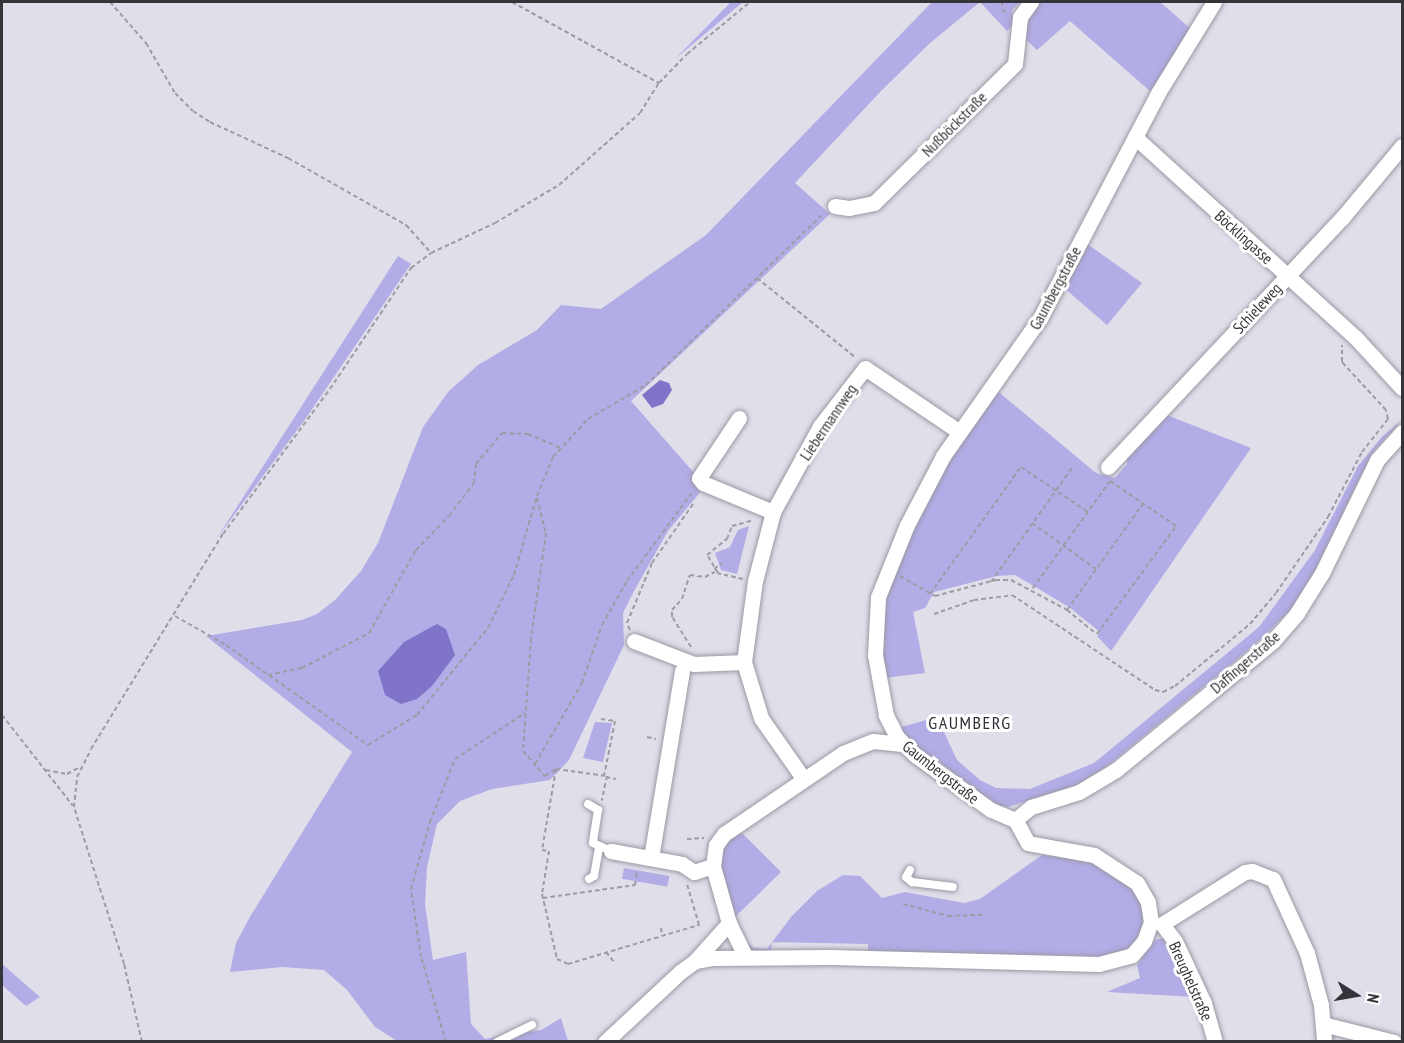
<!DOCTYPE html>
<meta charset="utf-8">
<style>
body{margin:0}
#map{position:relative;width:1404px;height:1043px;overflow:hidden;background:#dfdee9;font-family:"PT Sans Narrow",sans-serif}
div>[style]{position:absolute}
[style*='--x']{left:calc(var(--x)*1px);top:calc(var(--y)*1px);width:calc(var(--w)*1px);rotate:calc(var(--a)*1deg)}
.green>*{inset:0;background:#b2ace7;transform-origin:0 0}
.water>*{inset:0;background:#8074c8}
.path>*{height:2px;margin-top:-1px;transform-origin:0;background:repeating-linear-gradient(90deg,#9d9ca4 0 4.5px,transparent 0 7.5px)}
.roads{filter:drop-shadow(0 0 2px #9a99a3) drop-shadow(0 0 2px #9a99a3)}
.service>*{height:8px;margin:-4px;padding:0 4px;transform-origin:4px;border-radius:4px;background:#fff}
.minor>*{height:15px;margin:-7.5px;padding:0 7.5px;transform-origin:7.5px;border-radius:7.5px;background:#fff}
span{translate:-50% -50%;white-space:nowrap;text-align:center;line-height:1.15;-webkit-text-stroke:6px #fff;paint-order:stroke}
.street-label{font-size:16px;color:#353439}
.neighbourhood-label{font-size:18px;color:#313038;letter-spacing:1.5px}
.frame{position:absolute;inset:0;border:3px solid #353439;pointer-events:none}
.north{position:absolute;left:1326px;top:965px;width:60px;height:60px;-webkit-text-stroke:4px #fff;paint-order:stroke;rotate:101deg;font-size:16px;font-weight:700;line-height:24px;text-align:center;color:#353439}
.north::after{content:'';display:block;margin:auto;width:21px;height:27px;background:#353439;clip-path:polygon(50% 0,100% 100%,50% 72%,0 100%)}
</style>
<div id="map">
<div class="green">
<div style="clip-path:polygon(731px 2px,743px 2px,675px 59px)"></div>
<div style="clip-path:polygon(932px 2px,1020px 2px,1012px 10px,1013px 25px,1007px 31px,980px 2px,930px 43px,881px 91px,795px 183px,830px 214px,631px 401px,695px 474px,702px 490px,668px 531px,634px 591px,623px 613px,624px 645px,569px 760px,550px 780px,492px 789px,460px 801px,437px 824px,427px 867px,425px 904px,433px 960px,466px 952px,471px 1024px,485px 1039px,541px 1030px,561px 1018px,568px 1041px,397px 1041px,375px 1027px,347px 990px,324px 970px,282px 967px,230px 972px,236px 943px,251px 915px,352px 752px,206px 636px,302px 620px,317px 614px,335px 600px,361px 571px,378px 543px,423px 427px,448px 392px,478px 365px,537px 330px,561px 305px,601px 309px,706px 235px)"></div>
<div style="clip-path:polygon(1037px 2px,1160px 2px,1191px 29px,1151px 92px,1070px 21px,1037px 50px,1024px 38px,1025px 18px)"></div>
<div style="clip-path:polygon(1086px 243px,1142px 283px,1107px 325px,1063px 287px)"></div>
<div style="clip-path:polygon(398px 256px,411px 264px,306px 418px,217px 538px)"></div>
<div style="clip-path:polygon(996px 390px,1096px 473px,1115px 478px,1127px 464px,1127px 455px,1164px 414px,1251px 448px,1111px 651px,1097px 636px,1100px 632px,1069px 607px,1015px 575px,997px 576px,934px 592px,925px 608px,913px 612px,925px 673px,884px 678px,881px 653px,884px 597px,894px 569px,938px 476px)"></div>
<div style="clip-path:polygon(1402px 420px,1372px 453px,1313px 575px,1289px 611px,1261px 639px,1111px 763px,1079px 784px,1008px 807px,997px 805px,933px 757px,925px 756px,898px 728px,937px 717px,957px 760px,980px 780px,996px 788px,1030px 789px,1094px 763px,1259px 627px,1315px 550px,1358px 466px,1382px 437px)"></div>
<div style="clip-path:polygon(749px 526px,737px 574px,721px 570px,715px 553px,730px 547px,738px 530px)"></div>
<div style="clip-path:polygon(595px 722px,612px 723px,603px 762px,583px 758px)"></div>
<div style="clip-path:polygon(734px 834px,743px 834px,781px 872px,735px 917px,720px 873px,721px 849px)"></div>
<div style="clip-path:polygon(1042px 855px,1093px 861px,1130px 885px,1141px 899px,1146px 915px,1144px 929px,1129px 949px,1096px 959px,868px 953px,868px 944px,772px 942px,771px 953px,751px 950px,744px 940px,754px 948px,767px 949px,791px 917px,817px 891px,843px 875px,860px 876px,882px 898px,905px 892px,964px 903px,980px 899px)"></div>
<div style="left:624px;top:868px;width:46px;height:11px;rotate:10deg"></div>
<div style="clip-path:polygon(1163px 938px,1194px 997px,1107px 992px,1140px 978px,1137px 965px,1155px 940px)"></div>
<div style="clip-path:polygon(2px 964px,40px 997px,26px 1006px,2px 985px)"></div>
</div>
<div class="water">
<div style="clip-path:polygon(660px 380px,669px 383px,672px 390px,663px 404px,652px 408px,642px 395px)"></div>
<div style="clip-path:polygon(437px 624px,446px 629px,455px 655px,432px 686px,417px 699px,401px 704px,385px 695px,378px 671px,404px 642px)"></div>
</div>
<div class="path">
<div style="--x:110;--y:2;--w:55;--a:48.7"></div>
<div style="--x:146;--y:43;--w:58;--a:59.9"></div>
<div style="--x:175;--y:93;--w:25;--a:45"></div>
<div style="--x:193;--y:111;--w:20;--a:33"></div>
<div style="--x:210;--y:122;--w:86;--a:24.8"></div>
<div style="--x:288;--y:158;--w:136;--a:29.6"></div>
<div style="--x:406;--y:225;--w:38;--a:48"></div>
<div style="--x:512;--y:2;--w:168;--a:28.9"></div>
<div style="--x:1002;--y:2;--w:8;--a:90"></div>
<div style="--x:1002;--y:10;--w:7;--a:27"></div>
<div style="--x:757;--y:278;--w:126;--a:38.9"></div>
<div style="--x:537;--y:498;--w:36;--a:76"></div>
<div style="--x:546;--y:533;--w:107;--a:98.1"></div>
<div style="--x:531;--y:639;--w:112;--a:94.1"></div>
<div style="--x:523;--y:751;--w:33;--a:49"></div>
<div style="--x:545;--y:776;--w:13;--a:-32"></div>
<div style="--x:556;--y:769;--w:51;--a:7.8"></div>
<div style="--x:607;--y:776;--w:25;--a:102"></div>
<div style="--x:1032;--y:523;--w:79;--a:35.7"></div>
<div style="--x:714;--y:569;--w:10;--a:-37"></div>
<div style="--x:900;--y:576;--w:40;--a:29.7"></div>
<div style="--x:935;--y:596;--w:63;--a:-14.7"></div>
<div style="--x:996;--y:580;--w:15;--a:0"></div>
<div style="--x:1011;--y:580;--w:64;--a:28.2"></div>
<div style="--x:1067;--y:610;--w:38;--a:39"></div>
<div style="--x:1097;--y:634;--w:134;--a:-53.8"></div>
<div style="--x:1176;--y:526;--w:80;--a:-145.7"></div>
<div style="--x:1110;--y:481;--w:133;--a:125.8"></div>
<div style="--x:743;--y:579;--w:26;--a:-167"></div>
<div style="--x:718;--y:573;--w:21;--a:-121"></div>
<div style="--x:707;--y:555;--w:26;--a:-39"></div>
<div style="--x:727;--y:539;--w:14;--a:-69"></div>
<div style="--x:732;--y:526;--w:23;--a:-15"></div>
<div style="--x:991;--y:582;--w:143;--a:-54.6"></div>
<div style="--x:930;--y:594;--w:156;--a:-54.4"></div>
<div style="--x:1021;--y:467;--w:81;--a:33.9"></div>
<div style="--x:1067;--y:610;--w:130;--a:-54.4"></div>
<div style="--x:934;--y:614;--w:42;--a:-19.3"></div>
<div style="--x:974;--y:600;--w:38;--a:-7"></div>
<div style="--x:1012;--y:595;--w:172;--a:33.6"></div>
<div style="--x:1155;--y:690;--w:8;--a:14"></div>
<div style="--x:1163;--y:692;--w:13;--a:-27"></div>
<div style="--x:1175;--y:686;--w:97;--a:-39.6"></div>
<div style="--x:1250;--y:624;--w:40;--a:-50"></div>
<div style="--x:1276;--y:593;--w:92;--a:-55.6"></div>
<div style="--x:1328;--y:517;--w:73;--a:-62.4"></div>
<div style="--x:1362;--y:452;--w:42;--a:-51.8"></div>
<div style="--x:1388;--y:419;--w:9;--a:-103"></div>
<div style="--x:1386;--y:410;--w:65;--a:-132.5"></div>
<div style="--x:1342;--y:362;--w:17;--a:-90"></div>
<div style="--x:175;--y:616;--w:59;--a:29.6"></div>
<div style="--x:226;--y:645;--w:174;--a:35.2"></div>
<div style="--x:368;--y:745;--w:57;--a:-31.5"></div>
<div style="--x:417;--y:715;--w:112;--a:-50.8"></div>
<div style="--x:488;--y:628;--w:59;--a:-63.9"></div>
<div style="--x:514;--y:575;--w:82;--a:-73.8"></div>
<div style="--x:537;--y:496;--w:42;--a:-67.7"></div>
<div style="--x:553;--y:457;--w:52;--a:-47.4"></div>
<div style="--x:588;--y:419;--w:67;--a:-30.4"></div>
<div style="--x:646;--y:385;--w:246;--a:-44"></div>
<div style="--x:630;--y:630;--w:8;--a:-113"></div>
<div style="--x:627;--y:623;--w:65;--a:-67.4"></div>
<div style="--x:652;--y:563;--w:72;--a:-55.2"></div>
<div style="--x:691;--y:647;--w:36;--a:-122"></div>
<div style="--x:672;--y:617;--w:7;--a:-90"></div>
<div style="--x:672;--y:610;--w:15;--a:-48"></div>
<div style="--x:682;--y:599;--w:25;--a:-72"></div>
<div style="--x:690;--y:575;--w:15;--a:8"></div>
<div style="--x:705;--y:577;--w:11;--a:-27"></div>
<div style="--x:268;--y:675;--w:35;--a:-12"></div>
<div style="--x:302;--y:668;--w:76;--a:-27.6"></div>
<div style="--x:369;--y:633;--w:95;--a:-60.5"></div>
<div style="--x:416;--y:550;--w:47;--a:-45.9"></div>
<div style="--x:449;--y:516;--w:41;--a:-52.9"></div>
<div style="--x:474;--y:483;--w:19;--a:-84"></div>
<div style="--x:476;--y:464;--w:40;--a:-50"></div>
<div style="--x:502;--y:433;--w:26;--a:2"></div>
<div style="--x:528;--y:434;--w:36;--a:23"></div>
<div style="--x:2;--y:715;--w:115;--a:52"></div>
<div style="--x:601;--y:719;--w:14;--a:8"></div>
<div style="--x:615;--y:721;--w:56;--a:101.3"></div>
<div style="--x:647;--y:737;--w:9;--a:13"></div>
<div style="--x:535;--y:764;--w:94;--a:-59.9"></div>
<div style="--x:582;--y:683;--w:61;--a:-71"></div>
<div style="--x:602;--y:625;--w:51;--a:-60.4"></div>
<div style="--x:627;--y:581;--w:112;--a:-53.7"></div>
<div style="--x:556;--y:769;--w:82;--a:99.8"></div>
<div style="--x:542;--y:850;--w:7;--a:8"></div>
<div style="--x:549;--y:851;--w:44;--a:99.2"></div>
<div style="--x:542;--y:894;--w:67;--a:77"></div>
<div style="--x:557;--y:959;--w:12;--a:24"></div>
<div style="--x:568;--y:964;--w:137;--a:-16.6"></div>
<div style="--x:699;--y:925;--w:43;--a:-106.3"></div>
<div style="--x:46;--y:770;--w:21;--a:11"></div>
<div style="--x:67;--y:774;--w:15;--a:-28"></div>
<div style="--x:606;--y:777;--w:10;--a:11"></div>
<div style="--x:687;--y:839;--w:17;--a:-3"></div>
<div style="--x:543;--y:898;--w:93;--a:-8"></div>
<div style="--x:635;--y:885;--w:14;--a:-82"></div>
<div style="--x:903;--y:904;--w:47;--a:14.9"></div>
<div style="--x:948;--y:916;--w:35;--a:-2"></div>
<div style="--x:661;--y:928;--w:7;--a:82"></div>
<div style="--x:606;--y:952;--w:14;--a:51"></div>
<div style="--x:142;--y:1042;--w:80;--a:-103"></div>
<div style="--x:124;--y:964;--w:165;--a:-107.7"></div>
<div style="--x:74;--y:807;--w:30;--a:-84"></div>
<div style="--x:77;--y:777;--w:31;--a:-63"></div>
<div style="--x:91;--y:749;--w:252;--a:-58.5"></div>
<div style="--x:223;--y:534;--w:180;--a:-53.6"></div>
<div style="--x:330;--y:389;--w:146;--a:-56.2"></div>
<div style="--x:411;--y:268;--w:25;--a:-37"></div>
<div style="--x:431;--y:253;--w:71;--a:-25.1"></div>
<div style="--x:495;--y:223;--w:74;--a:-30.7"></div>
<div style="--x:559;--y:185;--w:108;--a:-41.6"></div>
<div style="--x:640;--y:113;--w:36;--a:-58"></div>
<div style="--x:659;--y:83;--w:40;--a:-46"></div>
<div style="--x:687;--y:54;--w:82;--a:-39.5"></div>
<div style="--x:446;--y:1042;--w:89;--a:-106.4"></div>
<div style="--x:421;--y:957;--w:69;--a:-98.4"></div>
<div style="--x:411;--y:889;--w:70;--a:-74.2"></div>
<div style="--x:430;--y:822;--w:68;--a:-68.4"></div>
<div style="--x:455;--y:759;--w:84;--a:-33.3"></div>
</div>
<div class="roads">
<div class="service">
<div style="--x:588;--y:804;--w:12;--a:31"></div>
<div style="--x:598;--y:810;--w:33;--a:99"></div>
<div style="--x:593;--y:843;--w:20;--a:24"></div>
<div style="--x:910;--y:870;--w:8;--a:120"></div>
<div style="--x:906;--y:877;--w:8;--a:40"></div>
<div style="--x:912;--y:882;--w:41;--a:7"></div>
<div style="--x:589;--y:879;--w:6;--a:-31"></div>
<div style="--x:594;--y:876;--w:27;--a:-80"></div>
<div style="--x:497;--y:1042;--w:39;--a:-26"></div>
</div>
<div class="minor">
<div style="--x:1135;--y:137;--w:299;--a:42.3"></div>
<div style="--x:1356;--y:338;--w:68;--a:47.4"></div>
<div style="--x:835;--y:206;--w:14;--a:8"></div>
<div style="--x:849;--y:208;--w:25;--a:-11"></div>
<div style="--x:874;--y:203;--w:198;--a:-44.6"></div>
<div style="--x:1015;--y:64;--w:47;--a:-83.9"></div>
<div style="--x:1020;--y:17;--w:19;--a:-54"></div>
<div style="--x:739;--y:418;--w:72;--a:123.7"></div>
<div style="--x:699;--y:478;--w:6;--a:51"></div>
<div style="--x:703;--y:483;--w:76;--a:22.5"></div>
<div style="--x:1108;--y:467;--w:342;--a:-46.8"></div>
<div style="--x:1342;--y:218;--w:94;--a:-50.2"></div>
<div style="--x:634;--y:641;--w:64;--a:21"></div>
<div style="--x:694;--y:664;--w:50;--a:-2.3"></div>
<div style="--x:803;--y:778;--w:73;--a:-125"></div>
<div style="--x:761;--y:718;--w:59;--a:-106.9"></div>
<div style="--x:744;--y:662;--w:82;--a:-82.3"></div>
<div style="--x:755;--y:581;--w:71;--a:-75.4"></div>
<div style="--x:773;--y:512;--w:98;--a:-61.3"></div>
<div style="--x:820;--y:426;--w:73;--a:-52.2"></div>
<div style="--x:865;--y:368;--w:112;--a:34.1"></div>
<div style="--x:1015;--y:820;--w:26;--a:-157"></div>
<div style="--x:991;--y:810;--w:94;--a:-144.1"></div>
<div style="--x:915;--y:755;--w:25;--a:-135"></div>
<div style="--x:897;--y:737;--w:25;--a:-117"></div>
<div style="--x:886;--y:715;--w:61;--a:-100.4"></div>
<div style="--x:875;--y:655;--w:58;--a:-87"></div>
<div style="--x:878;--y:597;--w:78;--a:-68.1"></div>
<div style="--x:907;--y:525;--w:78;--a:-62.4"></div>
<div style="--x:943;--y:456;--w:169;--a:-54.9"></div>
<div style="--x:1040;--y:318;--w:254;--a:-62.3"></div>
<div style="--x:1158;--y:93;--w:107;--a:-58.4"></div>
<div style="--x:1015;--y:820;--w:21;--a:-39"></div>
<div style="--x:1031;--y:807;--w:50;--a:-17.4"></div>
<div style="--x:1079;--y:792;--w:43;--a:-30.7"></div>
<div style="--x:1116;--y:770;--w:203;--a:-39.4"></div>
<div style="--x:1273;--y:641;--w:37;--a:-49"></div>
<div style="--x:1297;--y:613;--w:47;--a:-58"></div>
<div style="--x:1322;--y:573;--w:126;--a:-64"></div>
<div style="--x:1377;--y:460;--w:38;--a:-48"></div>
<div style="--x:611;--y:851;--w:72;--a:10.4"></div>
<div style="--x:682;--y:864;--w:14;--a:34"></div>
<div style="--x:694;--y:872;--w:20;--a:-18"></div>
<div style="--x:651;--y:858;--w:190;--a:-80.6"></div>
<div style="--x:729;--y:923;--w:37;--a:64"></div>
<div style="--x:1162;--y:924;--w:98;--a:-32.1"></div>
<div style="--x:1245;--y:872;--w:7;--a:-8"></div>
<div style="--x:1252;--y:871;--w:22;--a:21"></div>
<div style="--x:1273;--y:879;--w:81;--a:65.3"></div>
<div style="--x:1307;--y:953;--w:54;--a:74.9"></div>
<div style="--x:1321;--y:1005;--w:37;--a:85"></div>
<div style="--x:1162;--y:924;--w:21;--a:53"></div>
<div style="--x:1175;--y:941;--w:68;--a:64.9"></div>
<div style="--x:1204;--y:1003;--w:41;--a:74.2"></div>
<div style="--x:695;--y:961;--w:51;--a:-48.2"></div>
<div style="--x:729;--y:923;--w:59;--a:-105.7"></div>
<div style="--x:713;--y:866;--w:21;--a:-82"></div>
<div style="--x:716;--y:845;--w:14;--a:-54"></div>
<div style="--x:724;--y:834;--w:144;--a:-34.2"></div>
<div style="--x:843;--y:753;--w:32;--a:-22"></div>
<div style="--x:873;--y:741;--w:29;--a:6"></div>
<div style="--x:1323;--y:1024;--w:73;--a:14.2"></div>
<div style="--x:605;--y:1042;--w:103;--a:-43"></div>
<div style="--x:680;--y:972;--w:19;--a:-36"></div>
<div style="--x:695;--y:961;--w:17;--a:-10"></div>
<div style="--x:712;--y:958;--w:119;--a:-0.5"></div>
<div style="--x:831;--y:957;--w:268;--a:1.5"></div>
<div style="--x:1099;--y:964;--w:34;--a:-15"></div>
<div style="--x:1132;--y:955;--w:18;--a:-49"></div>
<div style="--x:1144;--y:941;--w:20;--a:-70"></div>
<div style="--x:1151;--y:922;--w:20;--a:-99"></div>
<div style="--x:1148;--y:902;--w:22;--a:-120"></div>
<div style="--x:1137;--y:883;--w:51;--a:-146.9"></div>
<div style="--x:1094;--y:855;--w:67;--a:-169.7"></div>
<div style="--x:1028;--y:843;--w:26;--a:-119"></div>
</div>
</div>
<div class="street-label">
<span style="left:954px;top:124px;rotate:-45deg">Nußböckstraße</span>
<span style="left:1244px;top:237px;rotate:42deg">Böcklingasse</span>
<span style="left:1055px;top:288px;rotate:-62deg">Gaumbergstraße</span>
<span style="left:1257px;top:308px;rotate:-47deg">Schieleweg</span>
<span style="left:828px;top:422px;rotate:-56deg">Liebermannweg</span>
<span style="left:1245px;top:662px;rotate:-41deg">Daffingerstraße</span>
<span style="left:941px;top:772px;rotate:38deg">Gaumbergstraße</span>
<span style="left:1191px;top:981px;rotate:66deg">Breughelstraße</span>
</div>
<div class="neighbourhood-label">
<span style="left:970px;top:723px">GAUMBERG</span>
</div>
<div class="frame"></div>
<div class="north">N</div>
</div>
